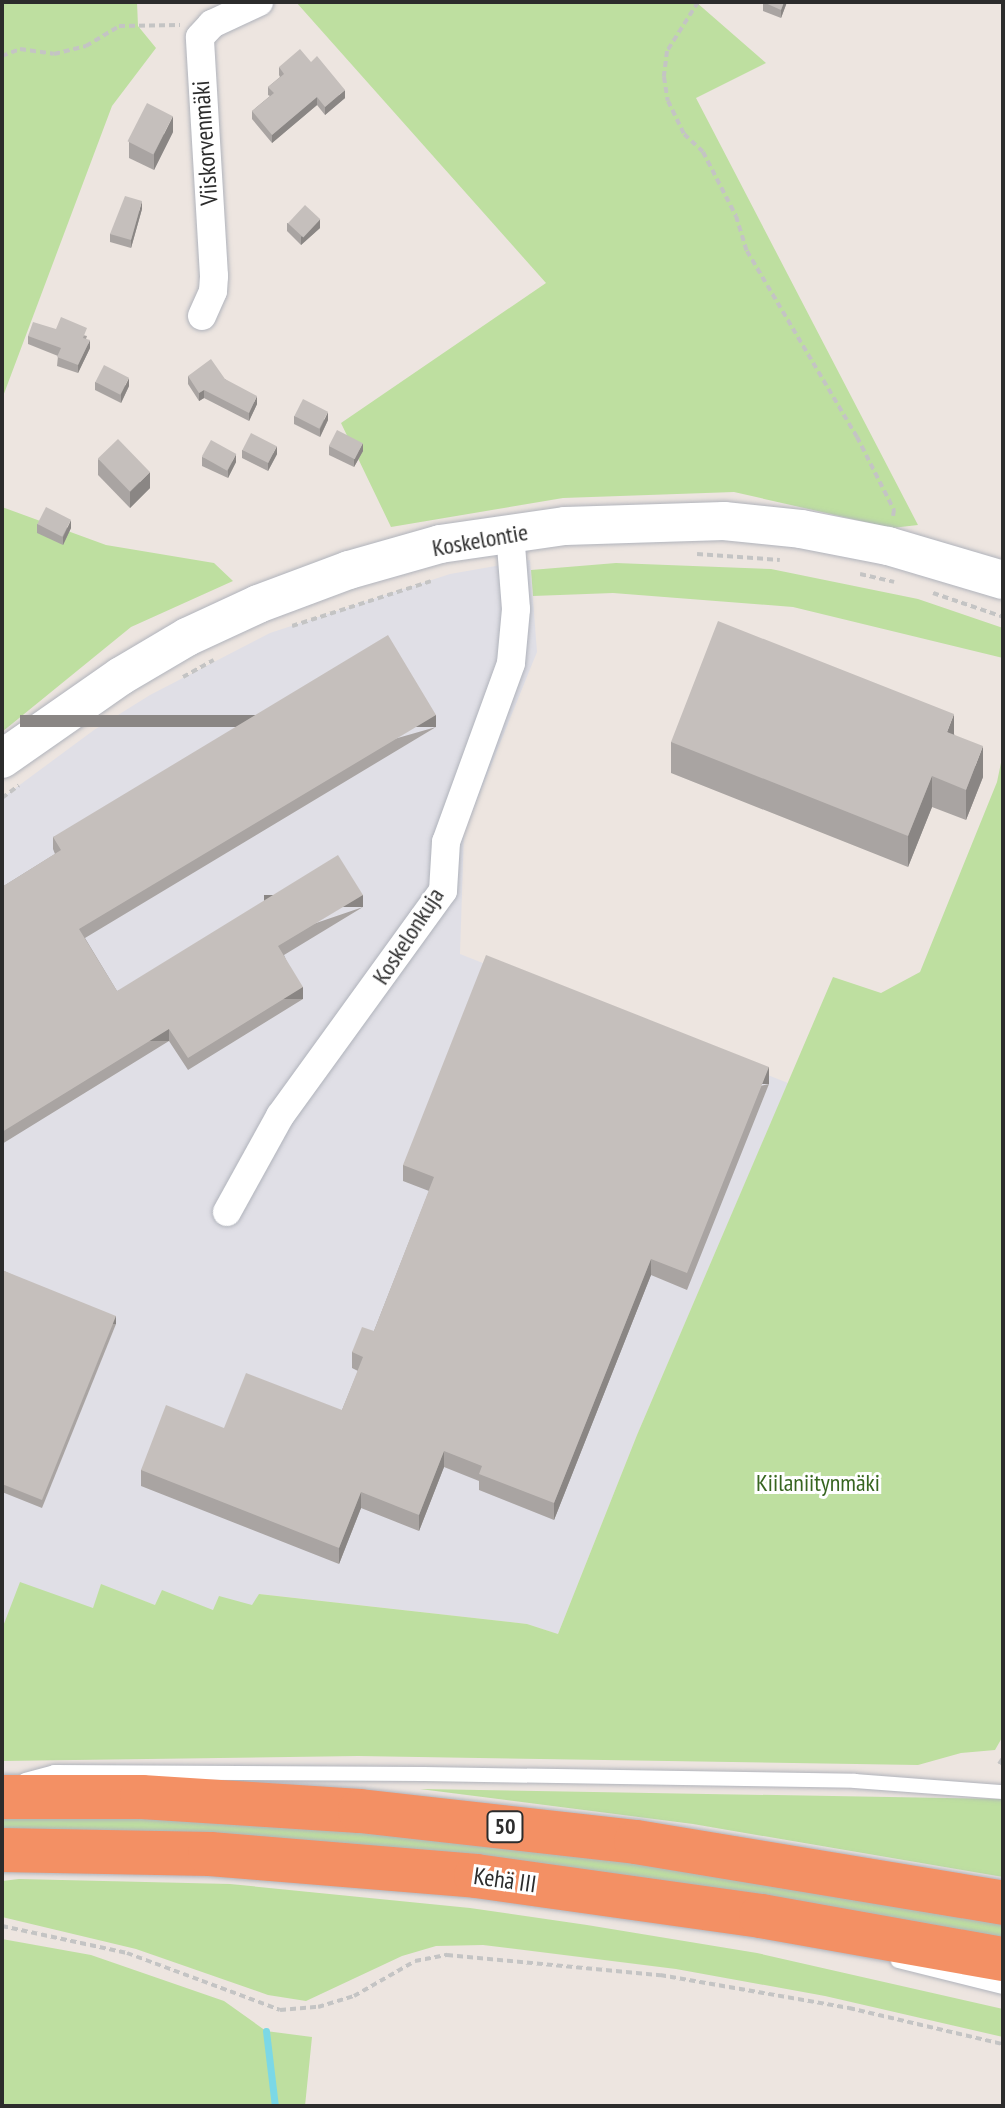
<!DOCTYPE html>
<meta charset="utf-8">
<style>
body{margin:0}
#map{position:relative;width:1005px;height:2108px;overflow:hidden;background:#ede5e0;font-family:"PT Sans Narrow",sans-serif}
div>[style]{position:absolute}
[style*='--x']{left:calc(var(--x)*1px);top:calc(var(--y)*1px);width:calc(var(--w)*1px);rotate:calc(var(--a)*1deg)}
.industrial>*{inset:0;background:#e0dfe6}
.green>*{inset:0;background:#bedfa0}
.stream>*{height:7px;margin:-3.5px;padding:0 3.5px;transform-origin:3.5px;border-radius:3.5px;background:#7bd8e6}
.path>*{height:4px;margin-top:-2px;transform-origin:0;background:repeating-linear-gradient(90deg,#c4c4c4 0 6px,transparent 0 10px)}
.roads{filter:drop-shadow(0 0 2px #b0b3bb) drop-shadow(0 0 2px #b0b3bb)}
.lane>*{height:14px;margin:-7px;padding:0 7px;transform-origin:7px;border-radius:7px;background:#fff}
.street>*{height:28px;margin:-14px;padding:0 14px;transform-origin:14px;border-radius:14px;background:#fff}
.secondary>*{height:38px;margin:-19px;padding:0 19px;transform-origin:19px;border-radius:19px;background:#fff}
.highway>*{height:44px;margin:-22px;padding:0 22px;transform-origin:22px;border-radius:22px;background:#f39064}
.wall>*{inset:0;background:#a9a4a2}
.shaded-wall>*{inset:0;background:#8a8684;transform-origin:0 0}
.building>*{inset:0;background:#c5bfbc;transform-origin:0 0}
span{translate:-50% -50%;white-space:nowrap;text-align:center;line-height:1.15;-webkit-text-stroke:6px #fff;paint-order:stroke}
.shield-label span{padding:2px 6px;background:#fff;border:2px solid;border-radius:6px;-webkit-text-stroke-width:0}
.shield-label{font-size:22px;color:#2c2c2c;font-weight:700}
.street-label{font-size:24px;color:#2c2c2c}
.park-label{font-size:24px;color:#376520}
.frame{position:absolute;inset:0;border:4px solid #2c2c2c;pointer-events:none}
</style>
<div id="map">
<div class="industrial">
<div style="clip-path:polygon(530px 560px,537px 652px,464px 832px,460px 954px,788px 1083px,637px 1435px,558px 1634px,527px 1624px,260px 1594px,253px 1606px,213px 1610px,155px 1605px,102px 1585px,93px 1609px,2px 1629px,2px 798px,94px 730px,150px 695px,270px 633px,450px 574px)"></div>
</div>
<div class="green">
<div style="clip-path:polygon(2px 2px,137px 2px,138px 26px,156px 48px,112px 106px,2px 399px)"></div>
<div style="clip-path:polygon(296px 2px,696px 2px,766px 63px,696px 98px,918px 525px,892px 528px,734px 492px,563px 498px,391px 527px,341px 423px,546px 283px)"></div>
<div style="clip-path:polygon(2px 507px,106px 545px,214px 563px,233px 581px,131px 627px,2px 732px)"></div>
<div style="clip-path:polygon(616px 563px,771px 569px,918px 599px,1003px 628px,1003px 658px,793px 607px,613px 593px,533px 596px,531px 570px)"></div>
<div style="clip-path:polygon(1003px 753px,1003px 1736px,995px 1750px,961px 1753px,918px 1765px,358px 1756px,2px 1761px,2px 1629px,20px 1582px,93px 1608px,101px 1584px,155px 1605px,162px 1590px,213px 1610px,219px 1596px,252px 1605px,259px 1594px,527px 1624px,558px 1634px,637px 1435px,833px 977px,881px 993px,920px 972px,997px 782px)"></div>
<div style="clip-path:polygon(420px 1789px,1003px 1799px,1003px 1877px,693px 1824px)"></div>
<div style="clip-path:polygon(2px 1813px,100px 1813px,502px 1842px,1003px 1921px,1003px 1940px,2px 1831px)"></div>
<div style="clip-path:polygon(19px 1879px,230px 1884px,470px 1908px,587px 1925px,757px 1953px,1003px 2009px,1003px 2037px,825px 1996px,676px 1969px,483px 1945px,436px 1946px,402px 1956px,306px 2001px,268px 1995px,136px 1949px,2px 1917px,2px 1881px)"></div>
<div style="clip-path:polygon(2px 1939px,91px 1955px,224px 2001px,266px 2031px,312px 2037px,305px 2106px,2px 2106px)"></div>
</div>
<div class="stream">
<div style="--x:266;--y:2031;--w:76;--a:83.2"></div>
</div>
<div class="path">
<div style="--x:698;--y:2;--w:58;--a:122.3"></div>
<div style="--x:667;--y:51;--w:26;--a:97"></div>
<div style="--x:664;--y:77;--w:24;--a:81"></div>
<div style="--x:668;--y:101;--w:37;--a:64"></div>
<div style="--x:684;--y:134;--w:26;--a:43"></div>
<div style="--x:703;--y:152;--w:72;--a:62.7"></div>
<div style="--x:736;--y:216;--w:37;--a:73"></div>
<div style="--x:747;--y:251;--w:216;--a:59.4"></div>
<div style="--x:857;--y:437;--w:82;--a:63.1"></div>
<div style="--x:894;--y:510;--w:6;--a:99"></div>
<div style="--x:2;--y:56;--w:19;--a:-21"></div>
<div style="--x:20;--y:49;--w:34;--a:8"></div>
<div style="--x:54;--y:54;--w:33;--a:-14"></div>
<div style="--x:86;--y:46;--w:39;--a:-31"></div>
<div style="--x:119;--y:26;--w:61;--a:-0.9"></div>
<div style="--x:697;--y:554;--w:83;--a:4.1"></div>
<div style="--x:860;--y:574;--w:35;--a:13"></div>
<div style="--x:933;--y:593;--w:74;--a:18.9"></div>
<div style="--x:292;--y:626;--w:146;--a:-17.9"></div>
<div style="--x:183;--y:677;--w:35;--a:-29"></div>
<div style="--x:2;--y:798;--w:21;--a:-37"></div>
<div style="--x:999;--y:1764;--w:7;--a:-56"></div>
<div style="--x:2;--y:1926;--w:128;--a:12.2"></div>
<div style="--x:127;--y:1953;--w:163;--a:20.4"></div>
<div style="--x:280;--y:2010;--w:38;--a:-5"></div>
<div style="--x:318;--y:2007;--w:38;--a:-17"></div>
<div style="--x:354;--y:1996;--w:70;--a:-29.8"></div>
<div style="--x:415;--y:1961;--w:33;--a:-11"></div>
<div style="--x:447;--y:1955;--w:214;--a:5.4"></div>
<div style="--x:660;--y:1975;--w:192;--a:9.9"></div>
<div style="--x:849;--y:2008;--w:158;--a:13.2"></div>
</div>
<div class="roads">
<div class="lane">
<div style="--x:25;--y:1780;--w:30;--a:-15"></div>
<div style="--x:54;--y:1772;--w:370;--a:0.3"></div>
<div style="--x:424;--y:1774;--w:431;--a:0.9"></div>
<div style="--x:855;--y:1781;--w:148;--a:4.3"></div>
<div style="--x:898;--y:1961;--w:108;--a:13.9"></div>
</div>
<div class="street">
<div style="--x:202;--y:316;--w:27;--a:-66"></div>
<div style="--x:213;--y:291;--w:15;--a:-86"></div>
<div style="--x:214;--y:276;--w:239;--a:-93.4"></div>
<div style="--x:200;--y:37;--w:18;--a:-47"></div>
<div style="--x:212;--y:24;--w:52;--a:-25.1"></div>
<div style="--x:227;--y:1212;--w:110;--a:-61.1"></div>
<div style="--x:280;--y:1116;--w:278;--a:-54.1"></div>
<div style="--x:443;--y:891;--w:49;--a:-86.5"></div>
<div style="--x:446;--y:842;--w:190;--a:-70"></div>
<div style="--x:511;--y:663;--w:54;--a:-84.7"></div>
<div style="--x:516;--y:609;--w:76;--a:-94.5"></div>
</div>
<div class="secondary">
<div style="--x:2;--y:759;--w:145;--a:-34.9"></div>
<div style="--x:121;--y:676;--w:77;--a:-30.6"></div>
<div style="--x:187;--y:637;--w:78;--a:-24.9"></div>
<div style="--x:258;--y:604;--w:97;--a:-20.5"></div>
<div style="--x:349;--y:570;--w:95;--a:-15.9"></div>
<div style="--x:440;--y:544;--w:126;--a:-8.2"></div>
<div style="--x:565;--y:526;--w:159;--a:-1.8"></div>
<div style="--x:724;--y:521;--w:77;--a:5.9"></div>
<div style="--x:801;--y:529;--w:89;--a:11.1"></div>
<div style="--x:888;--y:546;--w:120;--a:16.5"></div>
</div>
<div class="highway">
<div style="--x:2;--y:1797;--w:140;--a:0"></div>
<div style="--x:142;--y:1797;--w:218;--a:3.7"></div>
<div style="--x:360;--y:1811;--w:278;--a:6.4"></div>
<div style="--x:636;--y:1842;--w:372;--a:9.4"></div>
<div style="--x:2;--y:1850;--w:208;--a:1.1"></div>
<div style="--x:210;--y:1854;--w:267;--a:4.7"></div>
<div style="--x:476;--y:1876;--w:288;--a:8"></div>
<div style="--x:761;--y:1916;--w:246;--a:10.1"></div>
</div>
</div>
<div class="wall">
<div style="clip-path:polygon(763px 2px,787px 2px,781px 18px,763px 11px)"></div>
<div style="clip-path:polygon(279px 67px,345px 98px,325px 115px,317px 105px,272px 143px,252px 119px,252px 111px,270px 96px,268px 95px,268px 87px,280px 77px,279px 75px)"></div>
<div style="clip-path:polygon(173px 132px,154px 170px,129px 158px,129px 142px)"></div>
<div style="clip-path:polygon(142px 209px,131px 248px,110px 242px,110px 234px)"></div>
<div style="clip-path:polygon(287px 223px,320px 228px,301px 245px,287px 231px)"></div>
<div style="clip-path:polygon(56px 329px,87px 336px,86px 339px,90px 348px,78px 373px,57px 366px,58px 356px,28px 344px,28px 336px)"></div>
<div style="clip-path:polygon(188px 376px,225px 379px,257px 404px,249px 421px,204px 398px,199px 401px,188px 384px)"></div>
<div style="clip-path:polygon(95px 382px,129px 386px,121px 403px,95px 390px)"></div>
<div style="clip-path:polygon(294px 416px,328px 420px,320px 437px,294px 424px)"></div>
<div style="clip-path:polygon(329px 446px,363px 451px,354px 467px,329px 455px)"></div>
<div style="clip-path:polygon(242px 450px,277px 454px,268px 471px,242px 458px)"></div>
<div style="clip-path:polygon(202px 457px,236px 462px,228px 478px,202px 466px)"></div>
<div style="clip-path:polygon(98px 459px,150px 488px,130px 508px,98px 475px)"></div>
<div style="clip-path:polygon(37px 524px,71px 528px,63px 545px,37px 533px)"></div>
<div style="clip-path:polygon(436px 727px,85px 938px,117px 991px,363px 907px,284px 955px,303px 999px,188px 1070px,169px 1041px,2px 1144px,2px 887px,55px 854px,53px 849px,53px 837px)"></div>
<div style="clip-path:polygon(954px 734px,983px 777px,966px 820px,932px 807px,908px 867px,671px 773px,671px 742px)"></div>
<div style="clip-path:polygon(769px 1084px,687px 1290px,651px 1275px,554px 1520px,479px 1490px,479px 1481px,444px 1467px,419px 1531px,361px 1508px,339px 1564px,141px 1486px,141px 1470px,224px 1428px,342px 1410px,358px 1371px,352px 1368px,352px 1352px,374px 1331px,429px 1191px,403px 1181px,403px 1165px)"></div>
<div style="clip-path:polygon(2px 1270px,116px 1324px,42px 1508px,2px 1492px)"></div>
</div>
<div class="shaded-wall">
<div style="clip-path:polygon(784px 2px,787px 2px,781px 18px,781px 10px)"></div>
<div style="clip-path:polygon(345px 90px,345px 98px,325px 115px,325px 107px)"></div>
<div style="clip-path:polygon(317px 97px,317px 105px,272px 143px,272px 135px)"></div>
<div style="clip-path:polygon(173px 116px,173px 132px,154px 170px,154px 154px)"></div>
<div style="clip-path:polygon(142px 201px,142px 209px,131px 248px,131px 240px)"></div>
<div style="clip-path:polygon(320px 219px,320px 228px,301px 245px,301px 237px)"></div>
<div style="clip-path:polygon(90px 340px,90px 348px,78px 373px,78px 365px)"></div>
<div style="clip-path:polygon(129px 378px,129px 386px,121px 403px,121px 394px)"></div>
<div style="clip-path:polygon(204px 390px,204px 398px,199px 401px,199px 393px)"></div>
<div style="clip-path:polygon(257px 396px,257px 404px,249px 421px,249px 413px)"></div>
<div style="clip-path:polygon(328px 412px,328px 420px,320px 437px,320px 429px)"></div>
<div style="clip-path:polygon(363px 443px,363px 451px,354px 467px,354px 459px)"></div>
<div style="clip-path:polygon(277px 446px,277px 454px,268px 471px,268px 463px)"></div>
<div style="clip-path:polygon(236px 454px,236px 462px,228px 478px,228px 470px)"></div>
<div style="clip-path:polygon(150px 472px,150px 488px,130px 508px,130px 492px)"></div>
<div style="clip-path:polygon(71px 520px,71px 528px,63px 545px,63px 537px)"></div>
<div style="clip-path:polygon(954px 714px,954px 745px,947px 732px)"></div>
<div style="left:436px;top:715px;width:12px;height:416px;rotate:90deg"></div>
<div style="clip-path:polygon(983px 746px,983px 777px,966px 820px,966px 790px)"></div>
<div style="clip-path:polygon(932px 776px,932px 807px,908px 867px,908px 836px)"></div>
<div style="left:363px;top:895px;width:12px;height:99px;rotate:90deg"></div>
<div style="left:303px;top:987px;width:12px;height:135px;rotate:90deg"></div>
<div style="left:169px;top:1029px;width:12px;height:196px;rotate:90deg"></div>
<div style="left:769px;top:1067px;width:17px;height:222px;rotate:90deg"></div>
<div style="clip-path:polygon(651px 1259px,651px 1275px,554px 1520px,554px 1503px)"></div>
<div style="left:116px;top:1316px;width:8px;height:198px;rotate:90deg"></div>
<div style="clip-path:polygon(444px 1451px,444px 1467px,419px 1531px,419px 1515px)"></div>
<div style="clip-path:polygon(361px 1492px,361px 1508px,339px 1564px,339px 1548px)"></div>
</div>
<div class="building">
<div style="clip-path:polygon(763px 2px,784px 2px,781px 10px)"></div>
<div style="clip-path:polygon(300px 49px,311px 62px,317px 56px,345px 90px,325px 107px,317px 97px,272px 135px,252px 111px,274px 93px,268px 87px,284px 74px,279px 67px)"></div>
<div style="left:147px;top:103px;width:29px;height:43px;rotate:27deg"></div>
<div style="clip-path:polygon(125px 196px,142px 201px,131px 240px,110px 234px)"></div>
<div style="left:305px;top:205px;width:21px;height:25px;rotate:43deg"></div>
<div style="clip-path:polygon(61px 317px,87px 328px,83px 338px,90px 340px,78px 365px,57px 357px,61px 348px,28px 336px,33px 322px,56px 329px)"></div>
<div style="clip-path:polygon(211px 359px,225px 379px,257px 396px,249px 413px,204px 390px,199px 393px,188px 376px)"></div>
<div style="left:104px;top:365px;width:28px;height:19px;rotate:27deg"></div>
<div style="left:303px;top:399px;width:28px;height:19px;rotate:27deg"></div>
<div style="left:337px;top:430px;width:29px;height:18px;rotate:27deg"></div>
<div style="left:251px;top:433px;width:29px;height:19px;rotate:27deg"></div>
<div style="left:118px;top:439px;width:46px;height:28px;rotate:46deg"></div>
<div style="left:211px;top:440px;width:29px;height:19px;rotate:29deg"></div>
<div style="left:46px;top:507px;width:28px;height:19px;rotate:27deg"></div>
<div style="clip-path:polygon(718px 621px,954px 714px,947px 732px,983px 746px,966px 790px,932px 776px,908px 836px,671px 742px)"></div>
<div style="clip-path:polygon(388px 635px,436px 715px,79px 929px,117px 991px,338px 855px,363px 895px,278px 946px,303px 987px,188px 1058px,169px 1029px,2px 1132px,2px 887px,61px 850px,53px 837px)"></div>
<div style="clip-path:polygon(486px 955px,769px 1067px,687px 1273px,651px 1259px,554px 1503px,479px 1474px,482px 1466px,444px 1451px,419px 1515px,361px 1492px,339px 1548px,141px 1470px,166px 1405px,224px 1428px,246px 1373px,342px 1410px,363px 1357px,352px 1352px,362px 1327px,374px 1331px,434px 1177px,403px 1165px)"></div>
<div style="clip-path:polygon(2px 1270px,116px 1316px,42px 1500px,2px 1484px)"></div>
</div>
<div class="shield-label">
<span style="left:505px;top:1827px">50</span>
</div>
<div class="street-label">
<span style="left:205px;top:143px;rotate:-94deg">Viiskorvenmäki</span>
<span style="left:480px;top:540px;rotate:-10deg">Koskelontie</span>
<span style="left:408px;top:936px;rotate:-57deg">Koskelonkuja</span>
<span style="left:505px;top:1880px;rotate:8deg">Kehä III</span>
</div>
<div class="park-label">
<span style="left:818px;top:1483px">Kiilaniitynmäki</span>
</div>
<div class="frame"></div>
</div>
